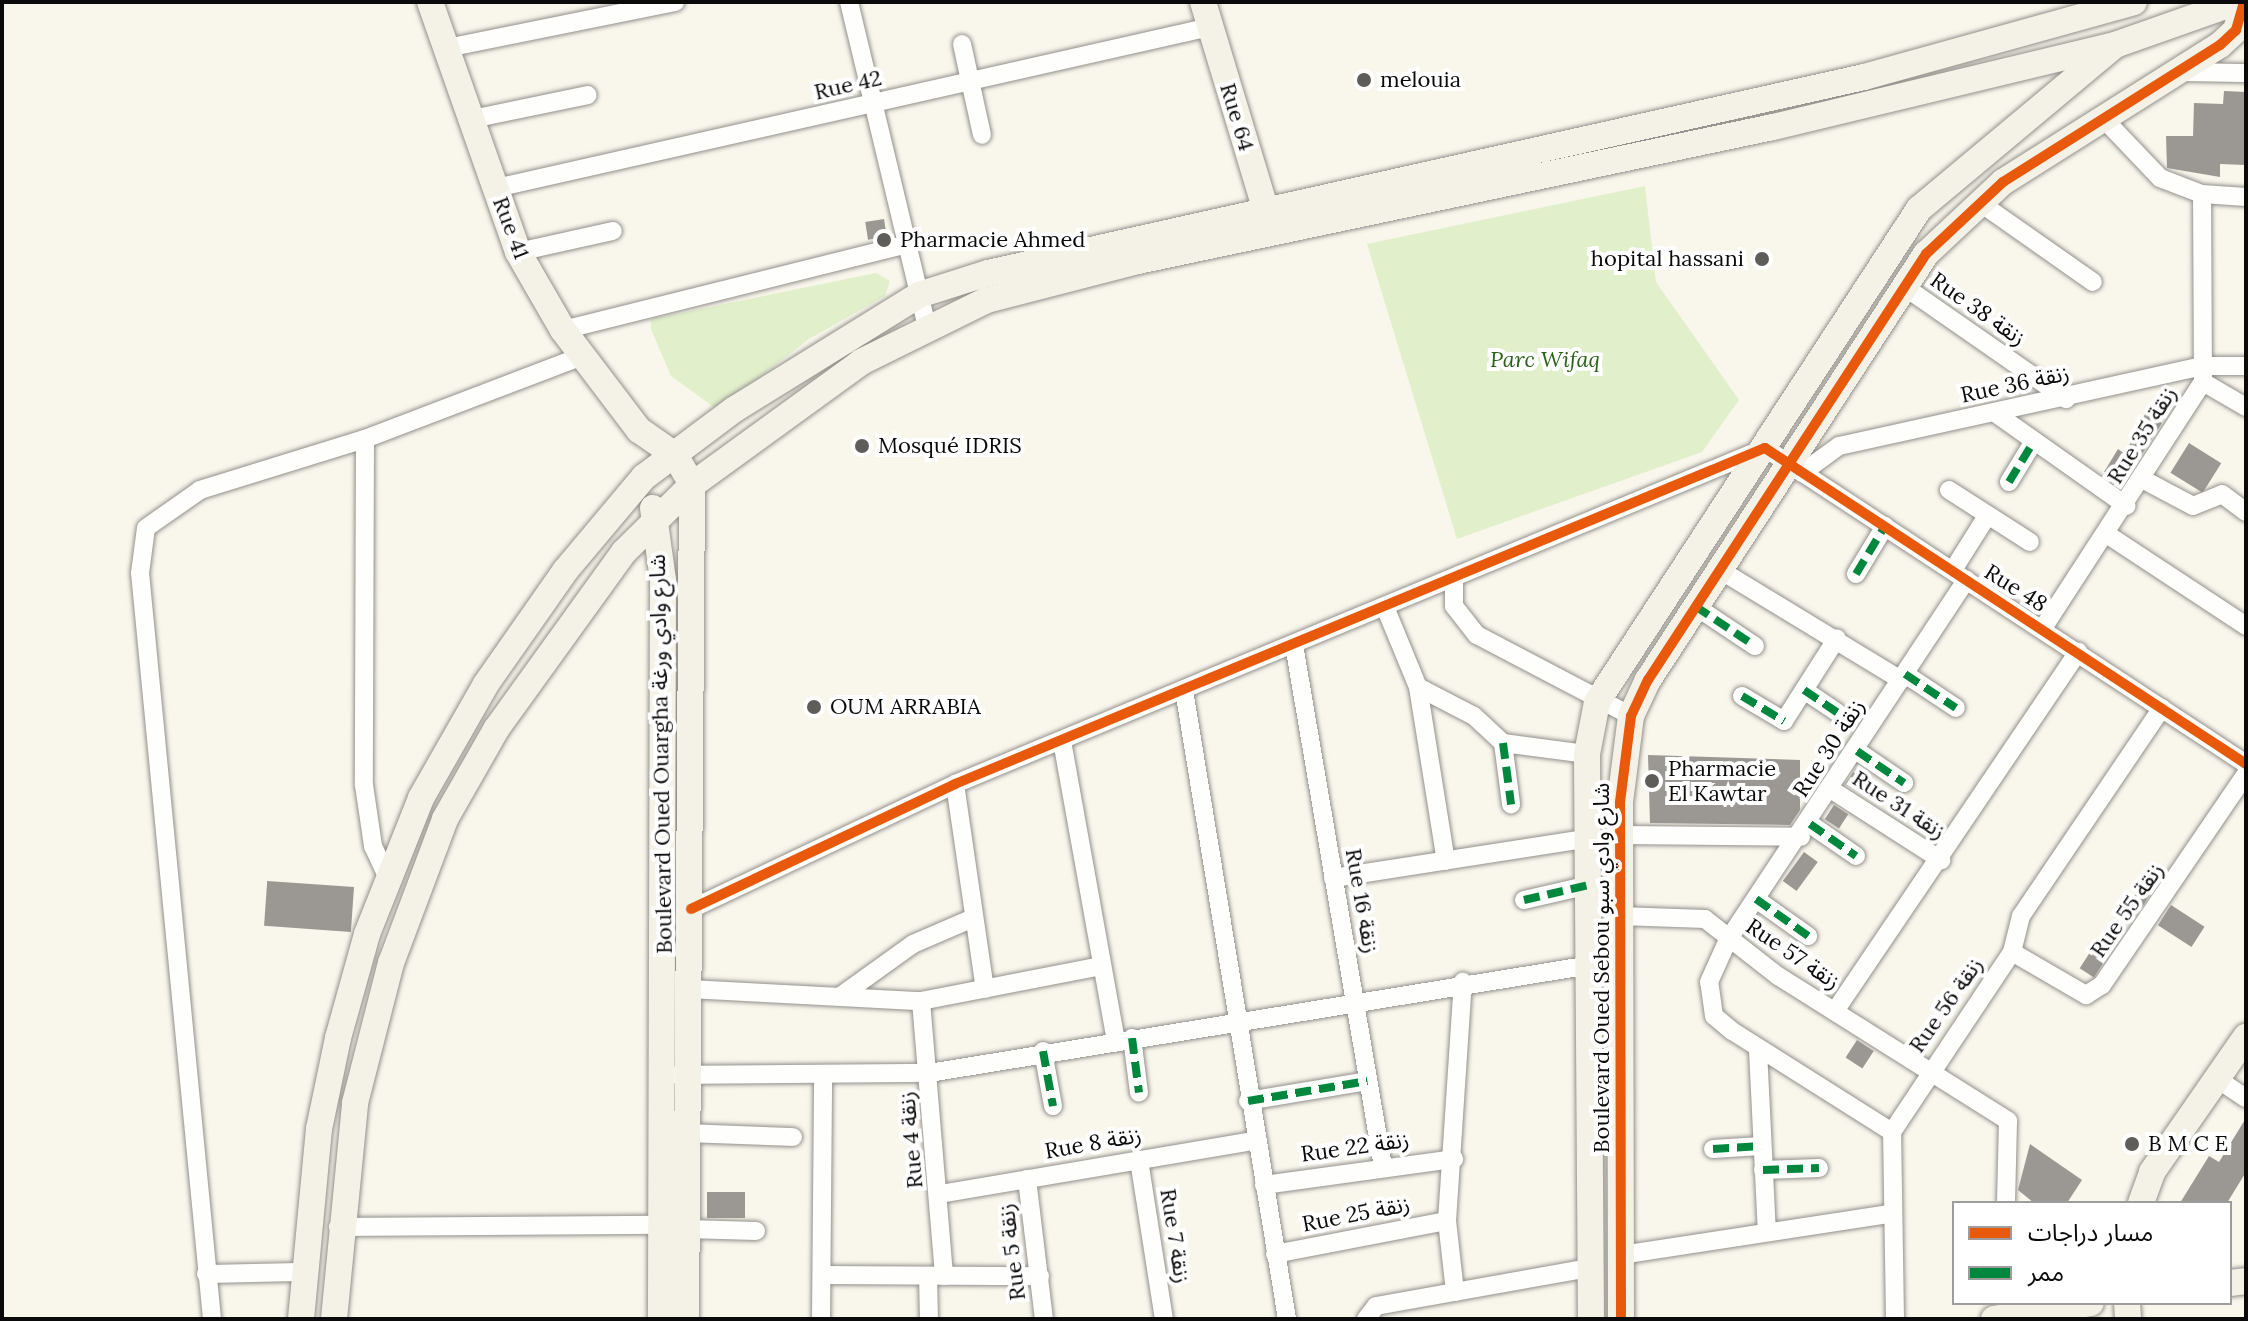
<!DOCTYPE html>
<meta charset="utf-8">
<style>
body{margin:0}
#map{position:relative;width:2248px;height:1321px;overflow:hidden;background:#f9f6ec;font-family:Lora,"Noto Sans Arabic",serif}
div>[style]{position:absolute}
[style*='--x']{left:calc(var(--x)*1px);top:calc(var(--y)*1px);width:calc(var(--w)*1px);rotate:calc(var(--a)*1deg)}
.green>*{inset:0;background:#e2efcb}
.building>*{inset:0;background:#9b9893;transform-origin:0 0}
.roads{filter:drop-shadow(0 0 2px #92908c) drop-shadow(0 0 2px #92908c)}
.street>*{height:18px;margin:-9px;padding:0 9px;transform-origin:9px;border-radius:9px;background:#fefefc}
.secondary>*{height:26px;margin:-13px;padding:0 13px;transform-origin:13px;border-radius:13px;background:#f4f2e6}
.quiet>*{height:8px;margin-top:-4px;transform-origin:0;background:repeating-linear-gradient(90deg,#00873e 0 16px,transparent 0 24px)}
.cycleway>*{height:10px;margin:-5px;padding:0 5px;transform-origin:5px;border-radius:5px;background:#e8590c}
.dots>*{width:22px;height:22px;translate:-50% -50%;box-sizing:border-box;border:4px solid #fff;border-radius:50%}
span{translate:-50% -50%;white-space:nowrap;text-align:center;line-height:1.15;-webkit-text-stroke:8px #fff;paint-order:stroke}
.poi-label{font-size:22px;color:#0a0a0a}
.left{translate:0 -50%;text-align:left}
.right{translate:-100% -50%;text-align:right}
.street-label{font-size:22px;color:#0a0a0a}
.park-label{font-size:22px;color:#2b6219;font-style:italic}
.frame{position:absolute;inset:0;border:4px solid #0a0a0a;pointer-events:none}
.legend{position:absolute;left:1952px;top:1201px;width:280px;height:104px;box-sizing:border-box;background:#fff;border:2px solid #9d9d9d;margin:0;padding:10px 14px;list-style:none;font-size:24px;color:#0a0a0a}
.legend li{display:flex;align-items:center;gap:16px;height:40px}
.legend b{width:40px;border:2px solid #9d9d9d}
</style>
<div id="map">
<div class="green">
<div style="clip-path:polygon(1645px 186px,1656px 282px,1739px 400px,1702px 452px,1457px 539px,1367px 244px)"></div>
<div style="clip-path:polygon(876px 273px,890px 281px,885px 296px,809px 339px,718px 410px,671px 376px,651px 329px,651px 319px)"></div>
</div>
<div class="building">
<div style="clip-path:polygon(2224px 91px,2246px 92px,2246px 165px,2220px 164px,2220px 177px,2167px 168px,2166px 136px,2193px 136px,2194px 103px,2223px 104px)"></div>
<div style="left:884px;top:219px;width:18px;height:19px;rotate:81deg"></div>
<div style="clip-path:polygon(2145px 414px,2162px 423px,2123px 483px,2104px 472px,2118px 449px,2125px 454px)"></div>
<div style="left:2189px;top:443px;width:38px;height:35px;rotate:32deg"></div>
<div style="clip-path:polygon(1648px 755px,1800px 760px,1800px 810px,1790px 825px,1650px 823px)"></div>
<div style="clip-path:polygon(1856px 768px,1870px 775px,1860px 793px,1845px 784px)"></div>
<div style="left:1834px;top:805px;width:17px;height:17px;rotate:33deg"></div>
<div style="left:1804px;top:852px;width:17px;height:36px;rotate:36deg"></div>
<div style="left:2142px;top:884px;width:12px;height:26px;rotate:31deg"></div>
<div style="left:354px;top:887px;width:45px;height:87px;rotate:94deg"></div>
<div style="left:2171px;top:905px;width:40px;height:24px;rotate:33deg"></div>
<div style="left:2096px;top:943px;width:17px;height:30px;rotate:33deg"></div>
<div style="left:1977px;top:962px;width:11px;height:19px;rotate:38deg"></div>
<div style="left:1857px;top:1040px;width:20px;height:21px;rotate:33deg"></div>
<div style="clip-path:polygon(2246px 1118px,2246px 1172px,2227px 1203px,2180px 1203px,2209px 1156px,2219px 1162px)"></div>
<div style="clip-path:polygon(2030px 1144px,2082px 1180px,2067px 1203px,2034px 1203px,2018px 1190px)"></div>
<div style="left:707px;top:1192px;width:38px;height:26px"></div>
</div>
<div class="roads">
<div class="street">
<div style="--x:849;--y:2;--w:333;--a:76.5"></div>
<div style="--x:962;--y:44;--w:93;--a:77.6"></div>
<div style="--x:447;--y:48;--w:233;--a:-11.4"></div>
<div style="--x:2180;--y:72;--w:66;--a:0.9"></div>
<div style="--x:2102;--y:117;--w:84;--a:46.4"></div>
<div style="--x:2160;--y:178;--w:45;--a:20.9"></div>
<div style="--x:2202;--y:194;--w:44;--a:3.9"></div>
<div style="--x:472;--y:119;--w:118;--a:-11.7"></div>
<div style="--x:496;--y:188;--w:732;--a:-12.71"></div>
<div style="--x:1979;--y:202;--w:139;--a:35.1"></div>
<div style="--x:518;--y:252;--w:97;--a:-12.5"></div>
<div style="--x:1902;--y:285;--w:200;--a:34.8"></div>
<div style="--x:563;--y:330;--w:356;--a:-14"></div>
<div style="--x:2203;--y:382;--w:50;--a:30.2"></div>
<div style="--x:1995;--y:413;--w:161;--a:35.2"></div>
<div style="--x:365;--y:439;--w:346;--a:90.2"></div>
<div style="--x:364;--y:785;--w:62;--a:81.6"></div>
<div style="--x:373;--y:846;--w:33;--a:65"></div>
<div style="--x:1802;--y:473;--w:46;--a:-36.1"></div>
<div style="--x:1839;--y:446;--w:373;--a:-12.4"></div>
<div style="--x:2203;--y:366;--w:43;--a:0"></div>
<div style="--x:2144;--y:480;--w:55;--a:28"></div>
<div style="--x:2193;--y:506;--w:31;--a:-22"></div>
<div style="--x:2222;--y:494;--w:30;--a:37"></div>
<div style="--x:2009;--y:482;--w:48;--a:-58.6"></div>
<div style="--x:1949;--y:490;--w:96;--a:32.7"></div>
<div style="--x:2108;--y:535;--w:165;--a:33.4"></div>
<div style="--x:1720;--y:570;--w:212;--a:31.3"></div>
<div style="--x:1953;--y:570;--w:64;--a:-57.8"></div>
<div style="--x:1856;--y:574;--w:56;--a:-58.9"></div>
<div style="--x:1454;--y:578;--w:28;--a:90"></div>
<div style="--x:1454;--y:606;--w:37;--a:52"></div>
<div style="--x:1477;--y:635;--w:174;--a:27.7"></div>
<div style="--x:1695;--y:606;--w:72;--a:33.7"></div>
<div style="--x:1385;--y:607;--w:87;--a:67.6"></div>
<div style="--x:1418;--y:687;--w:176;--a:80.9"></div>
<div style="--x:2043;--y:628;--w:293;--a:-57"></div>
<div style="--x:2203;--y:382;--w:188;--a:-90.3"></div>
<div style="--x:1294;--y:645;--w:530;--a:80.32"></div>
<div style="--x:1905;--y:674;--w:61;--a:33.7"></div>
<div style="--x:1418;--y:687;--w:63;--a:27.4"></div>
<div style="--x:1474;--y:716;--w:40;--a:43"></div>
<div style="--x:1503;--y:743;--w:85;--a:7.5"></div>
<div style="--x:1184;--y:690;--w:637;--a:80.7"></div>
<div style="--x:1804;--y:690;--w:40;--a:34"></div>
<div style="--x:1742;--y:696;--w:49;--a:30.8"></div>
<div style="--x:1784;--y:721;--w:98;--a:-57.4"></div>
<div style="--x:1062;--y:741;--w:304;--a:79.8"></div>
<div style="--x:1503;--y:743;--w:62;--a:82.5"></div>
<div style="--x:1857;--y:751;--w:57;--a:34.2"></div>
<div style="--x:955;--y:784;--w:207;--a:81.7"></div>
<div style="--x:1832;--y:790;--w:130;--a:32.7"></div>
<div style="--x:1810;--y:824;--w:56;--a:34.8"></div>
<div style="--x:1622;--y:835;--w:179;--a:0.6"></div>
<div style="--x:1333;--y:878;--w:260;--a:-8.8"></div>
<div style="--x:1756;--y:899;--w:64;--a:35.4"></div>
<div style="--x:1524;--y:900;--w:67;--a:-13"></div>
<div style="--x:691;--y:909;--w:292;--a:-25.3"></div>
<div style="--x:955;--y:784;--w:877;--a:-22.53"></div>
<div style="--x:1765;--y:448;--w:576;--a:33.3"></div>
<div style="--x:1620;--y:916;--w:85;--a:2"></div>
<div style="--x:1705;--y:919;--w:93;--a:38"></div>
<div style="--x:1778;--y:976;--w:272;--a:32.2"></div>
<div style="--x:2008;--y:1121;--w:82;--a:91.4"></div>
<div style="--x:2012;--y:952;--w:86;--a:30.2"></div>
<div style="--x:2086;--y:995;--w:19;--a:-32"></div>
<div style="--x:2102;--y:985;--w:255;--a:-55.7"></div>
<div style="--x:689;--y:989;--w:232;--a:3"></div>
<div style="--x:921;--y:1001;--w:183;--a:-11"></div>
<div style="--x:842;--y:995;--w:87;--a:-35.7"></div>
<div style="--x:913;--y:944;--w:65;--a:-23.4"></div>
<div style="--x:921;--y:1001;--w:276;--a:85.2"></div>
<div style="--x:1835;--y:1011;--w:434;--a:-55.9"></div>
<div style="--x:1132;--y:1038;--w:55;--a:82.7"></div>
<div style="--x:1758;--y:1050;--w:181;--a:87.2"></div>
<div style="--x:1043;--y:1051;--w:56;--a:79.7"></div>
<div style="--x:678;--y:1075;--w:251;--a:-0.5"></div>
<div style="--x:929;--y:1073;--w:701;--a:-9.27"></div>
<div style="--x:2216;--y:1078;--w:36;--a:34"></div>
<div style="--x:1248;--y:1101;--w:121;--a:-9.5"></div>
<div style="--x:1892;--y:1132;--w:189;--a:-147.7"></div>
<div style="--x:1732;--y:1031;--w:23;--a:-140"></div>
<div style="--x:1714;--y:1016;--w:34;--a:-98"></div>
<div style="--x:1709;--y:982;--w:46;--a:-65.7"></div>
<div style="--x:1728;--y:940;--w:432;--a:-56.5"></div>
<div style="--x:688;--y:1133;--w:105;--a:2.2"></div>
<div style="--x:1713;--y:1149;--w:48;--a:-3.6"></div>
<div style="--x:1139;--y:1160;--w:161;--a:81.1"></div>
<div style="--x:1763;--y:1170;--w:56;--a:-2"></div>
<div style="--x:1027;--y:1179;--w:141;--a:83.1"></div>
<div style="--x:1264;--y:1185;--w:192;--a:-7.8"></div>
<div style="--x:940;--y:1194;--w:318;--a:-9.6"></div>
<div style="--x:338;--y:1227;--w:325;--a:-0.4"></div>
<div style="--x:687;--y:1229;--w:69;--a:1.7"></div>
<div style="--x:1275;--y:1254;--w:175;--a:-10.9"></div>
<div style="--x:1621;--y:1255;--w:271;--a:-8.7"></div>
<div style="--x:206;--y:1274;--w:94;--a:-1.2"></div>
<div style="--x:822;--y:1275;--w:218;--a:0.3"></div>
<div style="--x:928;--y:1276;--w:43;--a:88.7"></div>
<div style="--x:1455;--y:1292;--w:71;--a:-96.4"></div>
<div style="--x:1447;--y:1221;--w:240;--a:-86.2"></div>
<div style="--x:212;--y:1319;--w:749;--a:-95.51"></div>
<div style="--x:140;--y:573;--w:45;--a:-82.4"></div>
<div style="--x:146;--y:528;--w:66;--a:-35.1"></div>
<div style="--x:200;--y:490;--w:173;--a:-17.2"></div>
<div style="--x:365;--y:439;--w:232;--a:-20.9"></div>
<div style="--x:821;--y:1319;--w:245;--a:-89.5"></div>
<div style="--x:1366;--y:1319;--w:16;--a:-52"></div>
<div style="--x:1376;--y:1306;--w:217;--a:-10.1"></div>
<div style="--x:1895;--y:1319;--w:187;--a:-90.9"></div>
<div style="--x:1892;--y:1132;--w:216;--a:-56.3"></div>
<div style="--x:2012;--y:952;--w:37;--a:-76"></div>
<div style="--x:2021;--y:916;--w:251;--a:-55.9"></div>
</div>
<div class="secondary">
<div style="--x:430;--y:2;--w:265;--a:70.6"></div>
<div style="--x:518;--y:252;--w:90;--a:60"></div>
<div style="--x:563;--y:330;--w:126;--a:52.8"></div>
<div style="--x:639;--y:430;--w:44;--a:34.8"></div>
<div style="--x:675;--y:455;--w:34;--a:60"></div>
<div style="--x:692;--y:485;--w:834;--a:90.41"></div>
<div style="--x:1203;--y:2;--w:229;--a:73.2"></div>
<div style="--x:653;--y:508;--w:73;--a:82.1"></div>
<div style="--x:663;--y:580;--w:739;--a:90.16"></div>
<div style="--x:2141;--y:1203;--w:33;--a:-70"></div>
<div style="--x:2152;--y:1172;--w:165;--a:-55.2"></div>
<div style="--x:2230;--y:1283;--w:16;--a:-7"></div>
<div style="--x:2127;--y:1303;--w:16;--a:86"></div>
<div style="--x:301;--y:1319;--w:191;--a:-84.6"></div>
<div style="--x:319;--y:1129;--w:93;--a:-78.2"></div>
<div style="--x:338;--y:1038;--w:108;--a:-74.4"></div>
<div style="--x:367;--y:934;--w:146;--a:-68.3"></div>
<div style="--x:421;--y:798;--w:131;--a:-60.3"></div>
<div style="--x:486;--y:684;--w:138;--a:-55"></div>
<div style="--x:565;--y:571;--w:123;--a:-50"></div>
<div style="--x:644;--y:477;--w:114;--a:-36.8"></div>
<div style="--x:735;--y:409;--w:216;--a:-31.8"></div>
<div style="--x:919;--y:295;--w:72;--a:-17.7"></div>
<div style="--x:988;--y:273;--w:898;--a:-12.61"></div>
<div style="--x:1864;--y:77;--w:280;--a:-15.5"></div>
<div style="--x:334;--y:1319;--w:217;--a:-84.4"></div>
<div style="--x:355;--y:1103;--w:145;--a:-75.6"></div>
<div style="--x:391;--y:963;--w:154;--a:-69.4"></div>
<div style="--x:445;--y:819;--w:105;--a:-60.3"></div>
<div style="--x:497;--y:728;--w:217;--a:-54.2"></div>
<div style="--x:624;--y:552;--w:95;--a:-44.6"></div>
<div style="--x:692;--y:485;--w:209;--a:-36"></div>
<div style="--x:861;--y:362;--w:140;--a:-26.2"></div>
<div style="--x:987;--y:300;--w:156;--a:-14.5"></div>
<div style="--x:1138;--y:261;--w:649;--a:-11.92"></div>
<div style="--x:1773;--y:127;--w:352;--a:-13.5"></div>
<div style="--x:2115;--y:45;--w:129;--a:-19.4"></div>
<div style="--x:1591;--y:1319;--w:565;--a:-90.41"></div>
<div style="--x:1587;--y:754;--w:53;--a:-79.1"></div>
<div style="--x:1597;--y:702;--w:589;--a:-56.85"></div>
<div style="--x:1919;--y:209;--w:253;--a:-39.9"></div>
<div style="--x:1621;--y:1319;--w:517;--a:-90.11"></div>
<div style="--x:1620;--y:802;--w:87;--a:-82.7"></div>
<div style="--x:1631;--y:716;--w:40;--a:-65"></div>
<div style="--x:1648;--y:680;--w:509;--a:-56.87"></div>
<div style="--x:1926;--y:254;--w:105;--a:-43.1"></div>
<div style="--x:2003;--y:182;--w:257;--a:-32.3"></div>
<div style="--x:2220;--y:45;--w:22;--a:-43"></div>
<div style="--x:2236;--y:30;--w:29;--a:-74"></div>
<div style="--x:1994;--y:1319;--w:98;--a:-9.4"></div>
</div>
</div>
<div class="quiet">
<div style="--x:2009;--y:482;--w:48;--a:-58.6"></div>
<div style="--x:1856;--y:574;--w:56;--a:-58.9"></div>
<div style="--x:1695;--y:606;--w:72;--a:33.7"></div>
<div style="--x:1905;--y:674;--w:61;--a:33.7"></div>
<div style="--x:1804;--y:690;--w:40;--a:34"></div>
<div style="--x:1742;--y:696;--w:49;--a:30.8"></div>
<div style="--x:1503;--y:743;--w:62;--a:82.5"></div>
<div style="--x:1857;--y:751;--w:57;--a:34.2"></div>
<div style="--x:1810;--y:824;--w:56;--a:34.8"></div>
<div style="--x:1756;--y:899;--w:64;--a:35.4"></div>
<div style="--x:1524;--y:900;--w:67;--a:-13"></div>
<div style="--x:1132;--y:1038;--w:55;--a:82.7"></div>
<div style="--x:1043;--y:1051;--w:56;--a:79.7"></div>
<div style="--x:1248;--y:1101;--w:121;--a:-9.5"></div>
<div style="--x:1713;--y:1149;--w:48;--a:-3.6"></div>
<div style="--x:1763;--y:1170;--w:56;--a:-2"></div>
</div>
<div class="cycleway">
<div style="--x:691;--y:909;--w:292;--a:-25.3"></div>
<div style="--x:955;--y:784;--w:877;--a:-22.53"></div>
<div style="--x:1765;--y:448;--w:576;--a:33.3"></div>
<div style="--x:1621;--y:1319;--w:517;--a:-90.11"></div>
<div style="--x:1620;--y:802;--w:87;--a:-82.7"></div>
<div style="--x:1631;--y:716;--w:40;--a:-65"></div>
<div style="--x:1648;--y:680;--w:509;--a:-56.87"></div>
<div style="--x:1926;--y:254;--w:105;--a:-43.1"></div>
<div style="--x:2003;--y:182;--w:257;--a:-32.3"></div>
<div style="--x:2220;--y:45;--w:22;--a:-43"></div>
<div style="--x:2236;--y:30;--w:29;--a:-74"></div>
</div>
<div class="dots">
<div style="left:1364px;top:80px;background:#5e5d59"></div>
<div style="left:884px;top:240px;background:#5e5d59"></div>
<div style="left:1762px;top:259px;background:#5e5d59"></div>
<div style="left:862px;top:446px;background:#5e5d59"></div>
<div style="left:814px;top:707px;background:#5e5d59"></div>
<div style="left:1652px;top:781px;background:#5e5d59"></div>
<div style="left:2132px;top:1144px;background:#5e5d59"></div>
</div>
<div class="poi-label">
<span class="left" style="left:1380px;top:80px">melouia</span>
<span class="left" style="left:900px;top:240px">Pharmacie Ahmed</span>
<span class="right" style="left:1744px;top:259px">hopital hassani</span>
<span class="left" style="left:878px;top:446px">Mosqué IDRIS</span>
<span class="left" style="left:830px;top:707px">OUM ARRABIA</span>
<span class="left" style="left:1668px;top:781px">Pharmacie<br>El Kawtar</span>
<span class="left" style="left:2148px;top:1144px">B M C E</span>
</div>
<div class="street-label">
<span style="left:848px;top:85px;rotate:-13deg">Rue 42</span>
<span style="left:1237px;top:117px;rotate:73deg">Rue 64</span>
<span style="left:511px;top:228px;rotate:69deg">Rue 41</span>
<span style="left:1978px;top:309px;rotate:35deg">Rue 38 زنقة</span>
<span style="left:2015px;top:384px;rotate:-12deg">Rue 36 زنقة</span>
<span style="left:2142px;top:435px;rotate:-58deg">Rue 35 زنقة</span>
<span style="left:2016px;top:588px;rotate:32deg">Rue 48</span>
<span style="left:1829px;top:748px;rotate:-57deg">Rue 30 زنقة</span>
<span style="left:661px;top:754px;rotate:-91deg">Boulevard Oued Ouargha شارع وادي ورغة</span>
<span style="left:1899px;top:805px;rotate:33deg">Rue 31 زنقة</span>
<span style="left:1362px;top:901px;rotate:80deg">Rue 16 زنقة</span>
<span style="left:2127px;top:910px;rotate:-55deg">Rue 55 زنقة</span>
<span style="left:1793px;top:954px;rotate:34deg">Rue 57 زنقة</span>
<span style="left:1602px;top:968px;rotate:-90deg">Boulevard Oued Sebou شارع وادي سبو</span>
<span style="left:1946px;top:1005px;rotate:-55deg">Rue 56 زنقة</span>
<span style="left:911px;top:1140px;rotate:-95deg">Rue 4 زنقة</span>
<span style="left:1093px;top:1143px;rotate:-10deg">Rue 8 زنقة</span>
<span style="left:1355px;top:1147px;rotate:-8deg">Rue 22 زنقة</span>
<span style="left:1356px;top:1214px;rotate:-11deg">Rue 25 زنقة</span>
<span style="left:1175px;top:1236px;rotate:81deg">Rue 7 زنقة</span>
<span style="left:1012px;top:1252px;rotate:-97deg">Rue 5 زنقة</span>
</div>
<div class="park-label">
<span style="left:1545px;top:360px">Parc Wifaq</span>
</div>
<div class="frame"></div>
<ul class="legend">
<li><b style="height:10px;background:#e8590c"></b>مسار دراجات</li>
<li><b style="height:10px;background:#00873e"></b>ممر</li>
</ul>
</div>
